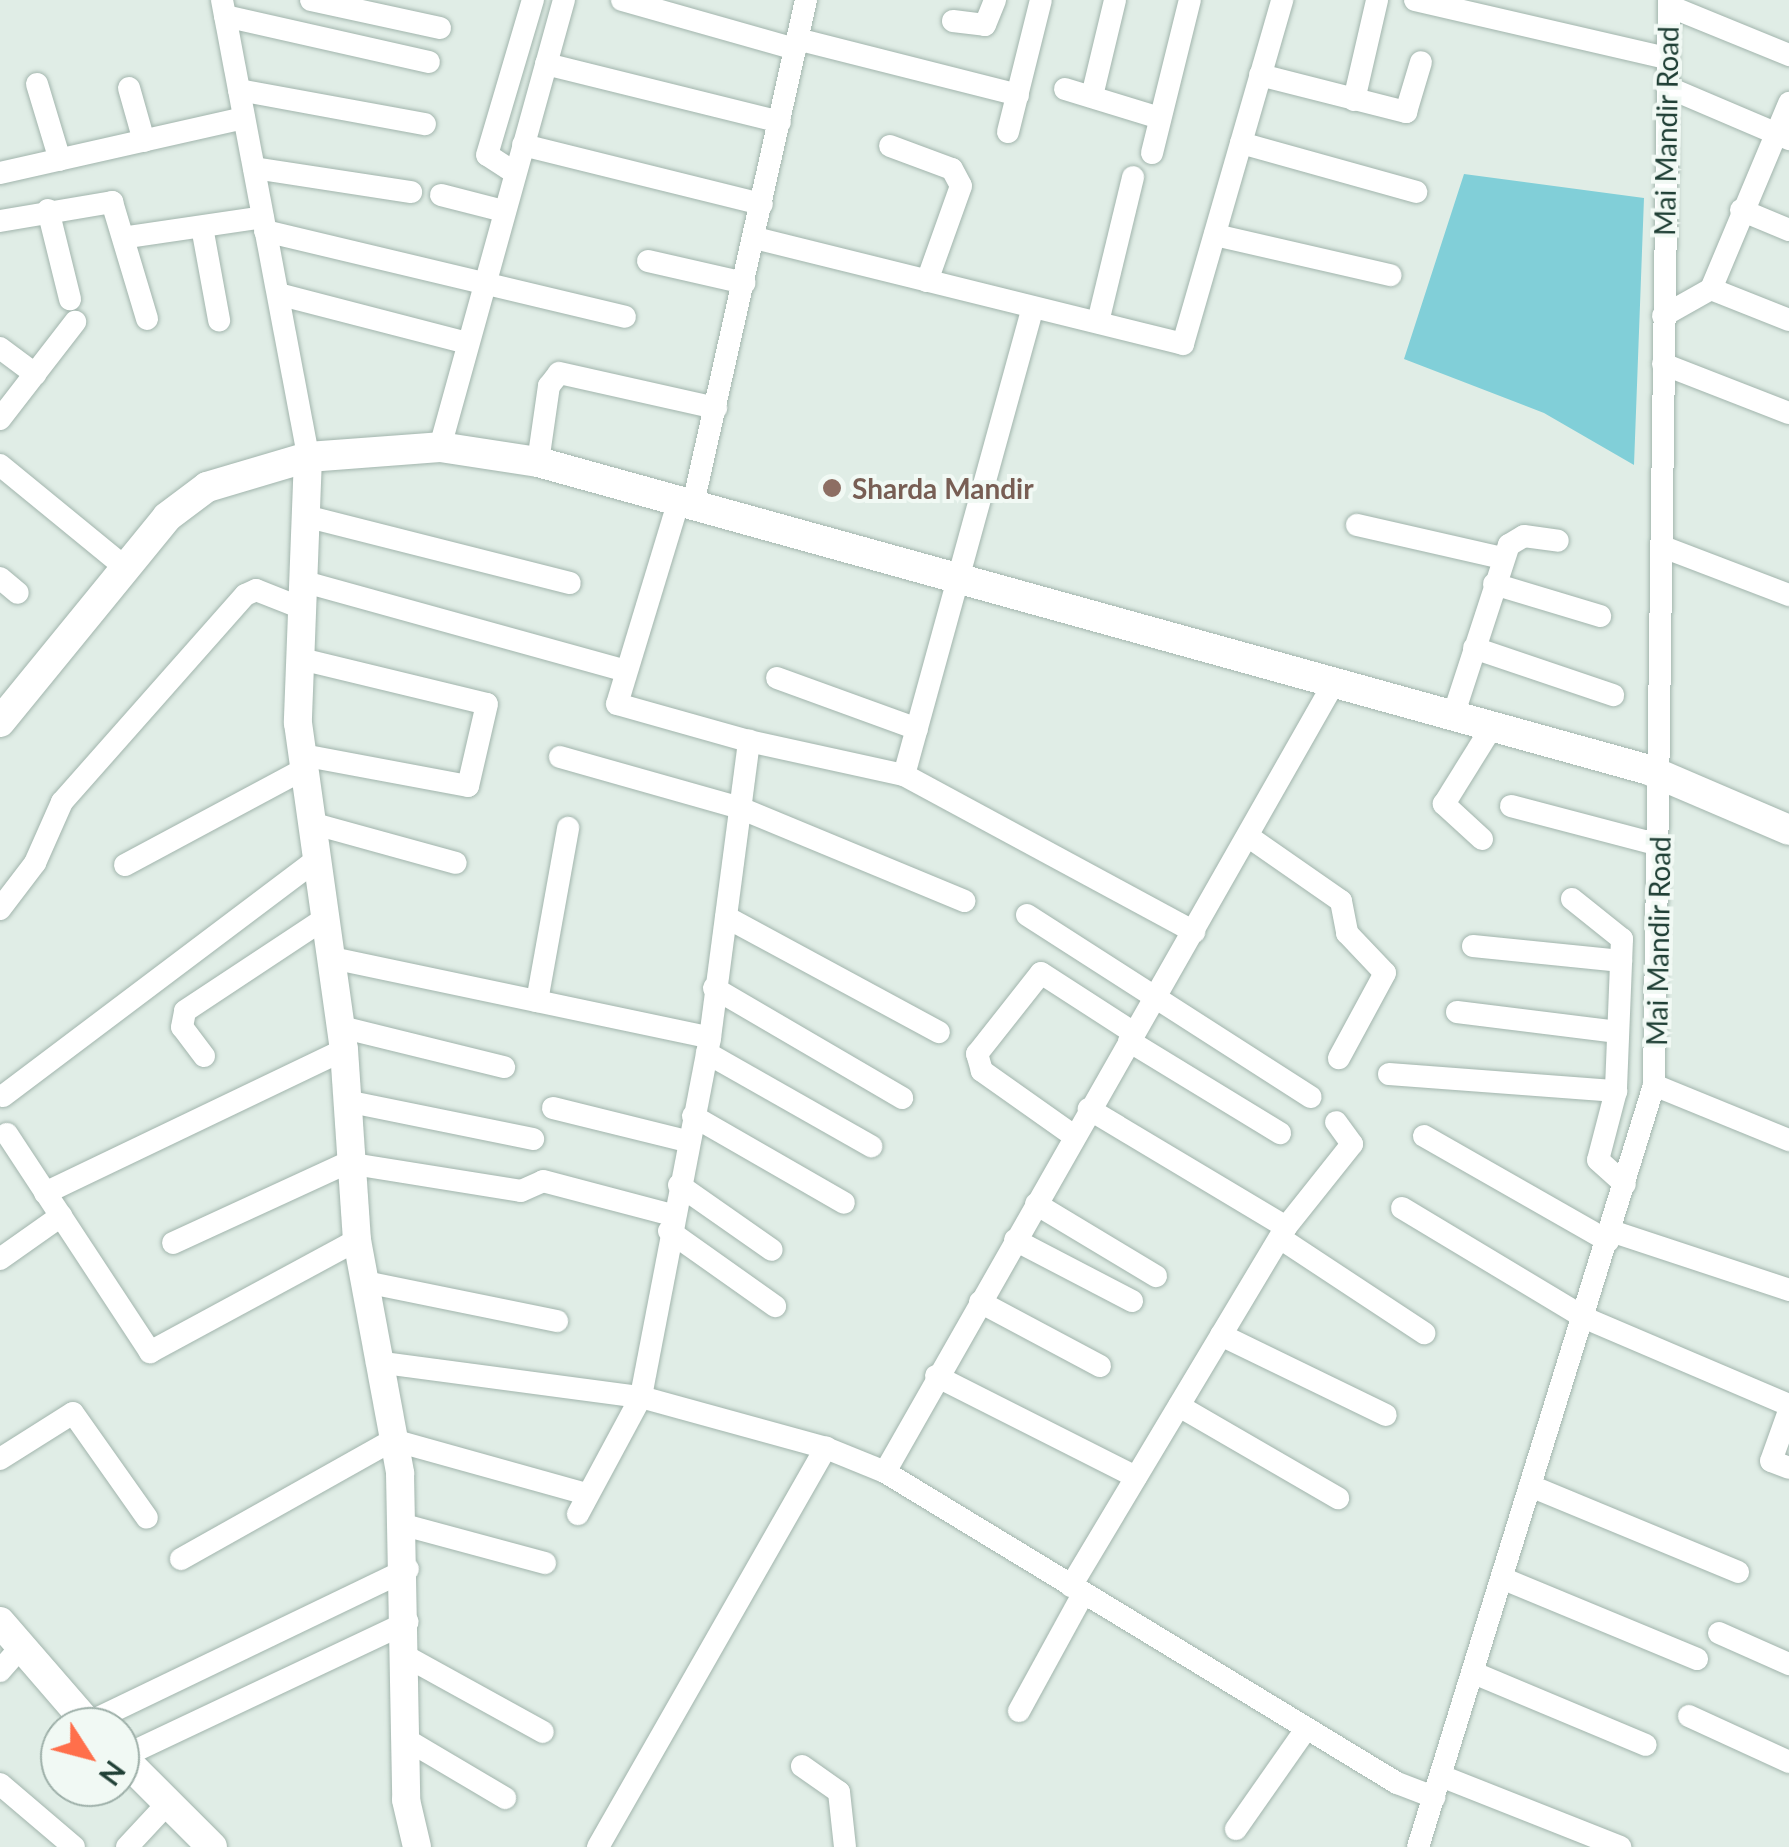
<!DOCTYPE html>
<style>
body{margin:0}
#map{position:relative;width:1789px;height:1847px;overflow:hidden;background:#e0ede6;font-family:Lato,sans-serif}
div>[style]{position:absolute}
[style*='--x']{left:calc(var(--x)*1px);top:calc(var(--y)*1px);width:calc(var(--w)*1px);rotate:calc(var(--a)*1deg)}
.water>*{inset:0;background:#81cfd8}
.roads{filter:drop-shadow(0 0 2px #a2b5ad) drop-shadow(0 0 2px #a2b5ad)}
.minor>*{height:22px;margin:-11px;padding:0 11px;transform-origin:11px;border-radius:11px;background:#fff}
.tertiary>*{height:28px;margin:-14px;padding:0 14px;transform-origin:14px;border-radius:14px;background:#fff}
.secondary>*{height:30px;margin:-15px;padding:0 15px;transform-origin:15px;border-radius:15px;background:#fff}
.dots>*{width:28px;height:28px;translate:-50% -50%;box-sizing:border-box;border:5px solid #f1f9f4;border-radius:50%}
span{translate:-50% -50%;white-space:nowrap;text-align:center;line-height:1.15;-webkit-text-stroke:8px #f1f9f4;paint-order:stroke}
.street-label{font-size:28px;color:#1f3f35}
.education-label{font-size:28px;color:#785e54;font-weight:700}
.left{translate:0 -50%;text-align:left}
.north{position:absolute;left:40px;top:1707px;width:100px;height:100px;box-sizing:border-box;background:#f1f9f4;border:2px solid #9dafa8;border-radius:50%;rotate:126deg;font-size:28px;font-weight:700;line-height:40px;text-align:center;color:#1f3f35}
.north::after{content:'';display:block;margin:auto;width:35px;height:45px;background:#ff6f4b;clip-path:polygon(50% 0,100% 100%,50% 72%,0 100%)}
</style>
<div id="map">
<div class="water">
<div style="clip-path:polygon(1464px 174px,1644px 198px,1634px 465px,1544px 413px,1404px 359px)"></div>
</div>
<div class="roads">
<div class="minor">
<div style="--x:222;--y:0;--w:465;--a:79.3"></div>
<div style="--x:311;--y:0;--w:132;--a:12.2"></div>
<div style="--x:622;--y:0;--w:180;--a:15.8"></div>
<div style="--x:1415;--y:0;--w:259;--a:13"></div>
<div style="--x:1669;--y:6;--w:130;--a:22.2"></div>
<div style="--x:225;--y:16;--w:209;--a:12.7"></div>
<div style="--x:953;--y:21;--w:32;--a:7"></div>
<div style="--x:985;--y:25;--w:27;--a:-68"></div>
<div style="--x:797;--y:39;--w:228;--a:14.2"></div>
<div style="--x:546;--y:64;--w:241;--a:13.9"></div>
<div style="--x:1260;--y:75;--w:151;--a:14.2"></div>
<div style="--x:1406;--y:112;--w:52;--a:-73.3"></div>
<div style="--x:37;--y:84;--w:79;--a:73.2"></div>
<div style="--x:1667;--y:87;--w:133;--a:23.1"></div>
<div style="--x:129;--y:88;--w:55;--a:74.2"></div>
<div style="--x:1065;--y:89;--w:99;--a:17"></div>
<div style="--x:239;--y:90;--w:189;--a:10.4"></div>
<div style="--x:1092;--y:96;--w:99;--a:-76.5"></div>
<div style="--x:1354;--y:100;--w:103;--a:-77"></div>
<div style="--x:1008;--y:132;--w:136;--a:-76"></div>
<div style="--x:1241;--y:143;--w:182;--a:15.6"></div>
<div style="--x:523;--y:145;--w:246;--a:13.9"></div>
<div style="--x:890;--y:146;--w:66;--a:20.4"></div>
<div style="--x:952;--y:169;--w:19;--a:62"></div>
<div style="--x:961;--y:186;--w:101;--a:109.7"></div>
<div style="--x:1152;--y:153;--w:158;--a:-76.1"></div>
<div style="--x:254;--y:168;--w:159;--a:8.7"></div>
<div style="--x:0;--y:173;--w:250;--a:-12.7"></div>
<div style="--x:515;--y:173;--w:33;--a:-147"></div>
<div style="--x:487;--y:155;--w:162;--a:-73.5"></div>
<div style="--x:441;--y:195;--w:65;--a:14.3"></div>
<div style="--x:48;--y:210;--w:92;--a:76.1"></div>
<div style="--x:1741;--y:210;--w:52;--a:22.6"></div>
<div style="--x:0;--y:221;--w:114;--a:-9.6"></div>
<div style="--x:112;--y:202;--w:122;--a:73.3"></div>
<div style="--x:202;--y:227;--w:95;--a:79.6"></div>
<div style="--x:265;--y:231;--w:370;--a:13.4"></div>
<div style="--x:1215;--y:235;--w:180;--a:12.9"></div>
<div style="--x:128;--y:237;--w:136;--a:-8.4"></div>
<div style="--x:755;--y:238;--w:441;--a:13.9"></div>
<div style="--x:1183;--y:344;--w:358;--a:-73.9"></div>
<div style="--x:648;--y:261;--w:99;--a:12.8"></div>
<div style="--x:1711;--y:289;--w:84;--a:21.7"></div>
<div style="--x:278;--y:294;--w:196;--a:14.5"></div>
<div style="--x:1663;--y:316;--w:55;--a:-29.4"></div>
<div style="--x:1711;--y:289;--w:202;--a:-67.2"></div>
<div style="--x:1098;--y:322;--w:149;--a:-76.4"></div>
<div style="--x:0;--y:348;--w:44;--a:36.6"></div>
<div style="--x:1663;--y:364;--w:135;--a:21.3"></div>
<div style="--x:0;--y:419;--w:123;--a:-52.3"></div>
<div style="--x:440;--y:447;--w:464;--a:-74.5"></div>
<div style="--x:538;--y:462;--w:77;--a:-81.8"></div>
<div style="--x:549;--y:386;--w:16;--a:-52"></div>
<div style="--x:559;--y:373;--w:161;--a:12.6"></div>
<div style="--x:0;--y:465;--w:163;--a:39.3"></div>
<div style="--x:679;--y:500;--w:213;--a:106.9"></div>
<div style="--x:617;--y:704;--w:137;--a:15.7"></div>
<div style="--x:693;--y:504;--w:517;--a:-77.36"></div>
<div style="--x:309;--y:517;--w:269;--a:14.2"></div>
<div style="--x:1357;--y:525;--w:149;--a:12.8"></div>
<div style="--x:1663;--y:547;--w:135;--a:20.9"></div>
<div style="--x:0;--y:578;--w:23;--a:40"></div>
<div style="--x:305;--y:582;--w:332;--a:15.5"></div>
<div style="--x:1494;--y:584;--w:111;--a:16.8"></div>
<div style="--x:1474;--y:648;--w:147;--a:18.7"></div>
<div style="--x:301;--y:659;--w:191;--a:13.6"></div>
<div style="--x:487;--y:704;--w:84;--a:103"></div>
<div style="--x:468;--y:786;--w:168;--a:-169.4"></div>
<div style="--x:777;--y:678;--w:149;--a:20"></div>
<div style="--x:1453;--y:716;--w:180;--a:-71.9"></div>
<div style="--x:1509;--y:545;--w:17;--a:-31"></div>
<div style="--x:1524;--y:536;--w:34;--a:8"></div>
<div style="--x:560;--y:757;--w:187;--a:15.8"></div>
<div style="--x:740;--y:808;--w:243;--a:22.5"></div>
<div style="--x:904;--y:775;--w:485;--a:-74.6"></div>
<div style="--x:1511;--y:806;--w:154;--a:14.7"></div>
<div style="--x:311;--y:823;--w:150;--a:15.4"></div>
<div style="--x:1249;--y:837;--w:112;--a:34.8"></div>
<div style="--x:1341;--y:901;--w:33;--a:79"></div>
<div style="--x:1347;--y:933;--w:55;--a:46.5"></div>
<div style="--x:1385;--y:973;--w:97;--a:118.4"></div>
<div style="--x:1482;--y:839;--w:52;--a:-137.4"></div>
<div style="--x:1444;--y:804;--w:91;--a:-58.1"></div>
<div style="--x:125;--y:865;--w:203;--a:-28.2"></div>
<div style="--x:1572;--y:899;--w:64;--a:38.7"></div>
<div style="--x:1622;--y:939;--w:152;--a:92.3"></div>
<div style="--x:1616;--y:1091;--w:71;--a:104.6"></div>
<div style="--x:1598;--y:1160;--w:36;--a:42"></div>
<div style="--x:0;--y:909;--w:58;--a:-52.7"></div>
<div style="--x:35;--y:863;--w:67;--a:-66.1"></div>
<div style="--x:62;--y:802;--w:276;--a:-48.5"></div>
<div style="--x:245;--y:595;--w:12;--a:-24"></div>
<div style="--x:256;--y:590;--w:52;--a:21.6"></div>
<div style="--x:1027;--y:915;--w:337;--a:32.7"></div>
<div style="--x:726;--y:917;--w:242;--a:28.4"></div>
<div style="--x:1473;--y:946;--w:149;--a:5.8"></div>
<div style="--x:332;--y:958;--w:386;--a:11.9"></div>
<div style="--x:710;--y:1038;--w:366;--a:100.9"></div>
<div style="--x:641;--y:1397;--w:133;--a:118.3"></div>
<div style="--x:714;--y:988;--w:218;--a:30.3"></div>
<div style="--x:537;--y:1001;--w:176;--a:-79.8"></div>
<div style="--x:1457;--y:1012;--w:162;--a:7.1"></div>
<div style="--x:341;--y:1027;--w:168;--a:13.8"></div>
<div style="--x:710;--y:1038;--w:300;--a:-82.5"></div>
<div style="--x:749;--y:741;--w:159;--a:12.4"></div>
<div style="--x:904;--y:775;--w:330;--a:28.4"></div>
<div style="--x:1129;--y:1041;--w:177;--a:31.4"></div>
<div style="--x:707;--y:1053;--w:189;--a:29.6"></div>
<div style="--x:204;--y:1056;--w:36;--a:-127"></div>
<div style="--x:182;--y:1027;--w:16;--a:-79"></div>
<div style="--x:185;--y:1011;--w:167;--a:-33.5"></div>
<div style="--x:1389;--y:1074;--w:228;--a:4.3"></div>
<div style="--x:1654;--y:1085;--w:146;--a:22.2"></div>
<div style="--x:3;--y:1096;--w:389;--a:-37"></div>
<div style="--x:346;--y:1101;--w:191;--a:11.5"></div>
<div style="--x:553;--y:1108;--w:137;--a:13.9"></div>
<div style="--x:693;--y:1116;--w:174;--a:29.9"></div>
<div style="--x:7;--y:1134;--w:261;--a:56.7"></div>
<div style="--x:150;--y:1352;--w:235;--a:-28.4"></div>
<div style="--x:1074;--y:1136;--w:113;--a:-144.8"></div>
<div style="--x:982;--y:1071;--w:18;--a:-106"></div>
<div style="--x:977;--y:1054;--w:103;--a:-51.7"></div>
<div style="--x:1041;--y:973;--w:111;--a:32.8"></div>
<div style="--x:1424;--y:1136;--w:212;--a:29.7"></div>
<div style="--x:679;--y:1185;--w:113;--a:35"></div>
<div style="--x:45;--y:1193;--w:331;--a:-25.6"></div>
<div style="--x:1036;--y:1204;--w:140;--a:31"></div>
<div style="--x:1402;--y:1208;--w:214;--a:31"></div>
<div style="--x:1585;--y:1318;--w:222;--a:23.1"></div>
<div style="--x:1286;--y:1227;--w:106;--a:-51.5"></div>
<div style="--x:1352;--y:1144;--w:27;--a:-126"></div>
<div style="--x:669;--y:1231;--w:130;--a:35.3"></div>
<div style="--x:1611;--y:1231;--w:188;--a:18.3"></div>
<div style="--x:1280;--y:1238;--w:173;--a:33.4"></div>
<div style="--x:1015;--y:1240;--w:132;--a:27.5"></div>
<div style="--x:173;--y:1243;--w:192;--a:-24.7"></div>
<div style="--x:347;--y:1163;--w:176;--a:9.1"></div>
<div style="--x:521;--y:1191;--w:24;--a:-24"></div>
<div style="--x:543;--y:1181;--w:133;--a:14.8"></div>
<div style="--x:0;--y:1259;--w:75;--a:-35.2"></div>
<div style="--x:365;--y:1282;--w:196;--a:11.5"></div>
<div style="--x:980;--y:1302;--w:136;--a:28.1"></div>
<div style="--x:1221;--y:1335;--w:183;--a:25.9"></div>
<div style="--x:377;--y:1362;--w:266;--a:7.6"></div>
<div style="--x:641;--y:1397;--w:192;--a:15.4"></div>
<div style="--x:936;--y:1376;--w:224;--a:26.8"></div>
<div style="--x:1179;--y:1406;--w:184;--a:30.1"></div>
<div style="--x:1789;--y:1411;--w:53;--a:109.8"></div>
<div style="--x:1771;--y:1461;--w:19;--a:21"></div>
<div style="--x:0;--y:1459;--w:86;--a:-32.2"></div>
<div style="--x:73;--y:1413;--w:128;--a:54.8"></div>
<div style="--x:885;--y:1472;--w:908;--a:-60.36"></div>
<div style="--x:1533;--y:1487;--w:222;--a:22.5"></div>
<div style="--x:404;--y:1525;--w:146;--a:15.1"></div>
<div style="--x:181;--y:1559;--w:243;--a:-29.3"></div>
<div style="--x:393;--y:1440;--w:201;--a:15.6"></div>
<div style="--x:1504;--y:1579;--w:209;--a:22.5"></div>
<div style="--x:1071;--y:1586;--w:418;--a:-59.1"></div>
<div style="--x:1286;--y:1227;--w:230;--a:-149.1"></div>
<div style="--x:1719;--y:1633;--w:77;--a:23.9"></div>
<div style="--x:407;--y:1657;--w:155;--a:28.9"></div>
<div style="--x:0;--y:1671;--w:32;--a:-49"></div>
<div style="--x:1474;--y:1673;--w:186;--a:22.7"></div>
<div style="--x:1019;--y:1711;--w:133;--a:-61.3"></div>
<div style="--x:1689;--y:1716;--w:110;--a:24.7"></div>
<div style="--x:88;--y:1723;--w:355;--a:-25.7"></div>
<div style="--x:407;--y:1740;--w:114;--a:30.6"></div>
<div style="--x:122;--y:1757;--w:316;--a:-25.3"></div>
<div style="--x:802;--y:1766;--w:45;--a:35.1"></div>
<div style="--x:839;--y:1792;--w:55;--a:83.8"></div>
<div style="--x:1441;--y:1776;--w:193;--a:21.6"></div>
<div style="--x:0;--y:1784;--w:97;--a:40.4"></div>
<div style="--x:1236;--y:1829;--w:122;--a:-55"></div>
<div style="--x:127;--y:1847;--w:60;--a:-47"></div>
<div style="--x:598;--y:1847;--w:460;--a:-60.3"></div>
<div style="--x:826;--y:1448;--w:64;--a:22.1"></div>
<div style="--x:885;--y:1472;--w:599;--a:31.28"></div>
<div style="--x:1397;--y:1783;--w:40;--a:21"></div>
<div style="--x:1418;--y:1847;--w:798;--a:-72.79"></div>
<div style="--x:1654;--y:1085;--w:1085;--a:-89.21"></div>
</div>
<div class="tertiary">
<div style="--x:308;--y:457;--w:266;--a:92.2"></div>
<div style="--x:298;--y:723;--w:330;--a:82"></div>
<div style="--x:344;--y:1050;--w:190;--a:86.1"></div>
<div style="--x:357;--y:1240;--w:237;--a:79.5"></div>
<div style="--x:400;--y:1473;--w:327;--a:88.9"></div>
<div style="--x:406;--y:1800;--w:48;--a:76.8"></div>
</div>
<div class="secondary">
<div style="--x:0;--y:722;--w:264;--a:-50.8"></div>
<div style="--x:167;--y:517;--w:50;--a:-36.9"></div>
<div style="--x:207;--y:487;--w:105;--a:-16.5"></div>
<div style="--x:308;--y:457;--w:132;--a:-4.3"></div>
<div style="--x:440;--y:447;--w:99;--a:8.7"></div>
<div style="--x:538;--y:462;--w:1153;--a:15.49"></div>
<div style="--x:1649;--y:770;--w:152;--a:23.2"></div>
<div style="--x:0;--y:1622;--w:139;--a:49.1"></div>
<div style="--x:120;--y:1755;--w:130;--a:45"></div>
</div>
</div>
<div class="dots">
<div style="left:832px;top:488px;background:#8d6e63"></div>
</div>
<div class="street-label">
<span style="left:1666px;top:131px;rotate:-89deg">Mai Mandir Road</span>
<span style="left:1658px;top:941px;rotate:-89deg">Mai Mandir Road</span>
</div>
<div class="education-label">
<span class="left" style="left:852px;top:488px">Sharda Mandir</span>
</div>
<div class="north">N</div>
</div>
